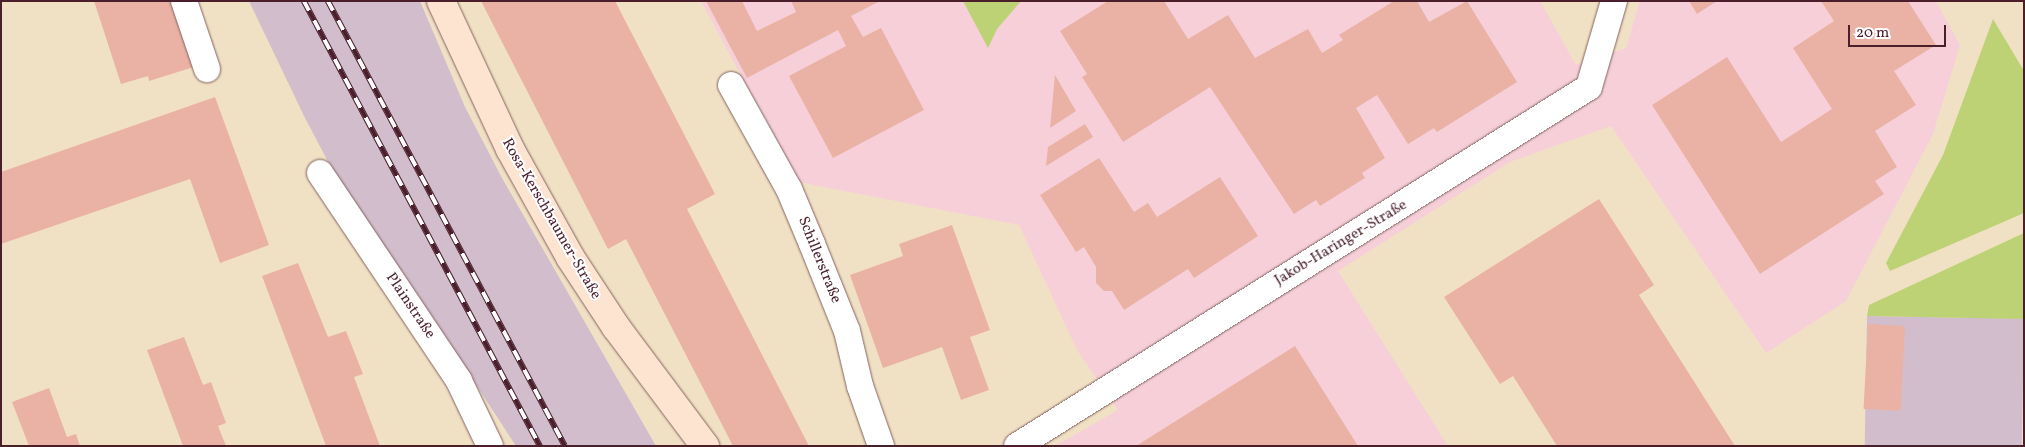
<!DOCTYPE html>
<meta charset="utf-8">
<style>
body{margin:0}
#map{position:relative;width:2025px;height:447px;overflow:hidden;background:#f1e1c4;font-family:Vollkorn,serif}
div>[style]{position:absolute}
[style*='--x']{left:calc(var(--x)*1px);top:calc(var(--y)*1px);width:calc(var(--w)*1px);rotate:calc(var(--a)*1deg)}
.built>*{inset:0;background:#f6cfd9}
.industrial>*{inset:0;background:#d1bdcb;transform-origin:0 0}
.green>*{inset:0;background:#bdd175}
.building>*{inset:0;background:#eab2a4;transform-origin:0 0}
.roads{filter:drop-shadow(0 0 1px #846361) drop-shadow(0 0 1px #846361)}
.minor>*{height:26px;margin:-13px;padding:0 13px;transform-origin:13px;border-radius:13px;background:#fff}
.secondary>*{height:28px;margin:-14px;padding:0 14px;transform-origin:14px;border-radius:14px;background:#fde4d1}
.rail>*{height:5.5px;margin-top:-2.75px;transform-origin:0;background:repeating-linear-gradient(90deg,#fff 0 11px,#4a1f2b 0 22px);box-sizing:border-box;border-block:1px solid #4a1f2b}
span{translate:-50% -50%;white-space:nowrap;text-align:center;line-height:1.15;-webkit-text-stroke:4px #fff;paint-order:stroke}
.street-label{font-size:15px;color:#4a1f2b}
.frame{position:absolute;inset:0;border:2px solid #4a1f2b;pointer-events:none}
.scale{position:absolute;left:1848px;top:25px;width:98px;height:22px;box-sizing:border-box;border:2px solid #4a1f2b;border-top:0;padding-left:6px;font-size:15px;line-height:18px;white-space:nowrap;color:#4a1f2b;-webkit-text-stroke:4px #fff;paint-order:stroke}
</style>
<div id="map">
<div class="built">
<div style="clip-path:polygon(701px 1px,1540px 1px,1576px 65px,1626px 48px,1640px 1px,1936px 1px,1960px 45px,1933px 134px,1846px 301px,1766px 353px,1611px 126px,1510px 162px,1338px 271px,1448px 446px,1055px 446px,1118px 410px,1077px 350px,1019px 225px,798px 182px)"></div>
</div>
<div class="industrial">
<div style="clip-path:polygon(249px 1px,420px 1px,465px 107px,502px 178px,656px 446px,516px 446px,408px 281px,351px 205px,305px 118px)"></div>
<div style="left:1867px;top:316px;width:157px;height:130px;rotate:1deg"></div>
</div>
<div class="green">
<div style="clip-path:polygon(963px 1px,1021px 1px,997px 29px,988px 48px)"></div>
<div style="clip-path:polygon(1993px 19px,2024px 71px,2024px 213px,1890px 271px,1886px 263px,1943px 155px)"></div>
<div style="clip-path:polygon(2024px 233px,2024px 319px,1867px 316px,1869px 305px)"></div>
</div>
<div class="building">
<div style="clip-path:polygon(94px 1px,176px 1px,197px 66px,149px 81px,148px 76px,121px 84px)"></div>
<div style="clip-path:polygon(481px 1px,615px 1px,715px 194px,687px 209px,809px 446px,733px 446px,626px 239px,608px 249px)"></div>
<div style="clip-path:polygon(706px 1px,742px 1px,757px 31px,796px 12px,791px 1px,880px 1px,851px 16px,863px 37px,881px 28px,924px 110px,833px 158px,789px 76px,846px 46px,838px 30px,747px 78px)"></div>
<div style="clip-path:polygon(1108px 1px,1164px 1px,1188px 39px,1228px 15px,1255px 58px,1308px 29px,1322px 53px,1343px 40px,1339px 35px,1394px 1px,1417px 1px,1429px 22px,1467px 1px,1517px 82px,1437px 132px,1434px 128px,1408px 144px,1377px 95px,1356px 108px,1385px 158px,1362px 173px,1365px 178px,1320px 206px,1316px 200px,1294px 214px,1210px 87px,1123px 142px,1082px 77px,1087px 74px,1060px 31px)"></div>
<div style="clip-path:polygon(1689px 1px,1717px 1px,1697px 14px)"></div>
<div style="clip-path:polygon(1821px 1px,1908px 1px,1936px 45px,1894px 71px,1916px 105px,1875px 131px,1897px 167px,1875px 181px,1884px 194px,1760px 274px,1652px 105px,1727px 57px,1781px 142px,1832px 109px,1793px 48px,1834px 21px)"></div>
<div style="clip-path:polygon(1055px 75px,1076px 111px,1050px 128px)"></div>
<div style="clip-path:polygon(215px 97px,269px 245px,220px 263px,190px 179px,1px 244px,1px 172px)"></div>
<div style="clip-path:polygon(1085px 124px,1093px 137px,1046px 166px,1048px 147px)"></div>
<div style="clip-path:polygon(1099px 158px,1134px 212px,1148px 203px,1157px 217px,1220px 177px,1258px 236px,1194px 278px,1188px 269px,1124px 310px,1112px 291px,1104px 291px,1096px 283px,1096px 267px,1084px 247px,1076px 252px,1040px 195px)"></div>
<div style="clip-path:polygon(1599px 199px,1654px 285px,1639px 295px,1735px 446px,1557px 446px,1513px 376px,1500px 384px,1444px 297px)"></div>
<div style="clip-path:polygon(952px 225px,990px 330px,970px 337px,989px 390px,961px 400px,942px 347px,883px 368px,850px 275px,903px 256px,899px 244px)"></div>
<div style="clip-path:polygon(298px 263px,328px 337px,346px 331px,363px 374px,354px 377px,380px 446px,326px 446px,262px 276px)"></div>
<div style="left:1868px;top:324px;width:37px;height:85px;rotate:3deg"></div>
<div style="clip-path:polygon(184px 337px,203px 385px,211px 382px,226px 423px,218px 426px,226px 446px,183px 446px,147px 350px)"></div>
<div style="clip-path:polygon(1295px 346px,1358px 446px,1136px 446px)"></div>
<div style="clip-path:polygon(49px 388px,67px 437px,76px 434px,80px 446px,29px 446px,12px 402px)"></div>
</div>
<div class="roads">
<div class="minor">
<div style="--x:184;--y:1;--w:72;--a:71.3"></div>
<div style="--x:731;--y:85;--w:119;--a:60.9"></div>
<div style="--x:789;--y:189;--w:60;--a:67.3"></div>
<div style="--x:812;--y:244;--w:94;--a:68.1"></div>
<div style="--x:847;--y:331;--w:57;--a:76.7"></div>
<div style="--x:860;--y:386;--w:64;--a:70.7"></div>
<div style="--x:320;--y:173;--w:250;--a:56.2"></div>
<div style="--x:459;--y:381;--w:72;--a:64.5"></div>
<div style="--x:1017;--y:446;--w:675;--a:-32.11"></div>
<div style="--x:1589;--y:87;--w:90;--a:-73.8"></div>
</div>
<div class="secondary">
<div style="--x:441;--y:1;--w:163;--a:65"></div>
<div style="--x:510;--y:149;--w:124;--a:60.9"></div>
<div style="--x:570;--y:257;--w:84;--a:56.7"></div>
<div style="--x:616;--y:327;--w:149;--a:53.2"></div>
</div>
</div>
<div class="rail">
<div style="--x:304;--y:1;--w:504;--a:62.06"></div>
<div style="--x:328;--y:1;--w:504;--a:61.96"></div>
</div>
<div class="street-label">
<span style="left:551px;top:219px;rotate:60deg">Rosa-Kerschbaumer-Straße</span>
<span style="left:1341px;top:243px;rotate:-31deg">Jakob-Haringer-Straße</span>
<span style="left:819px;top:260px;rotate:68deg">Schillerstraße</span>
<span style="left:410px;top:306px;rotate:56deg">Plainstraße</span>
</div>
<div class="frame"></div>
<div class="scale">20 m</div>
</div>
